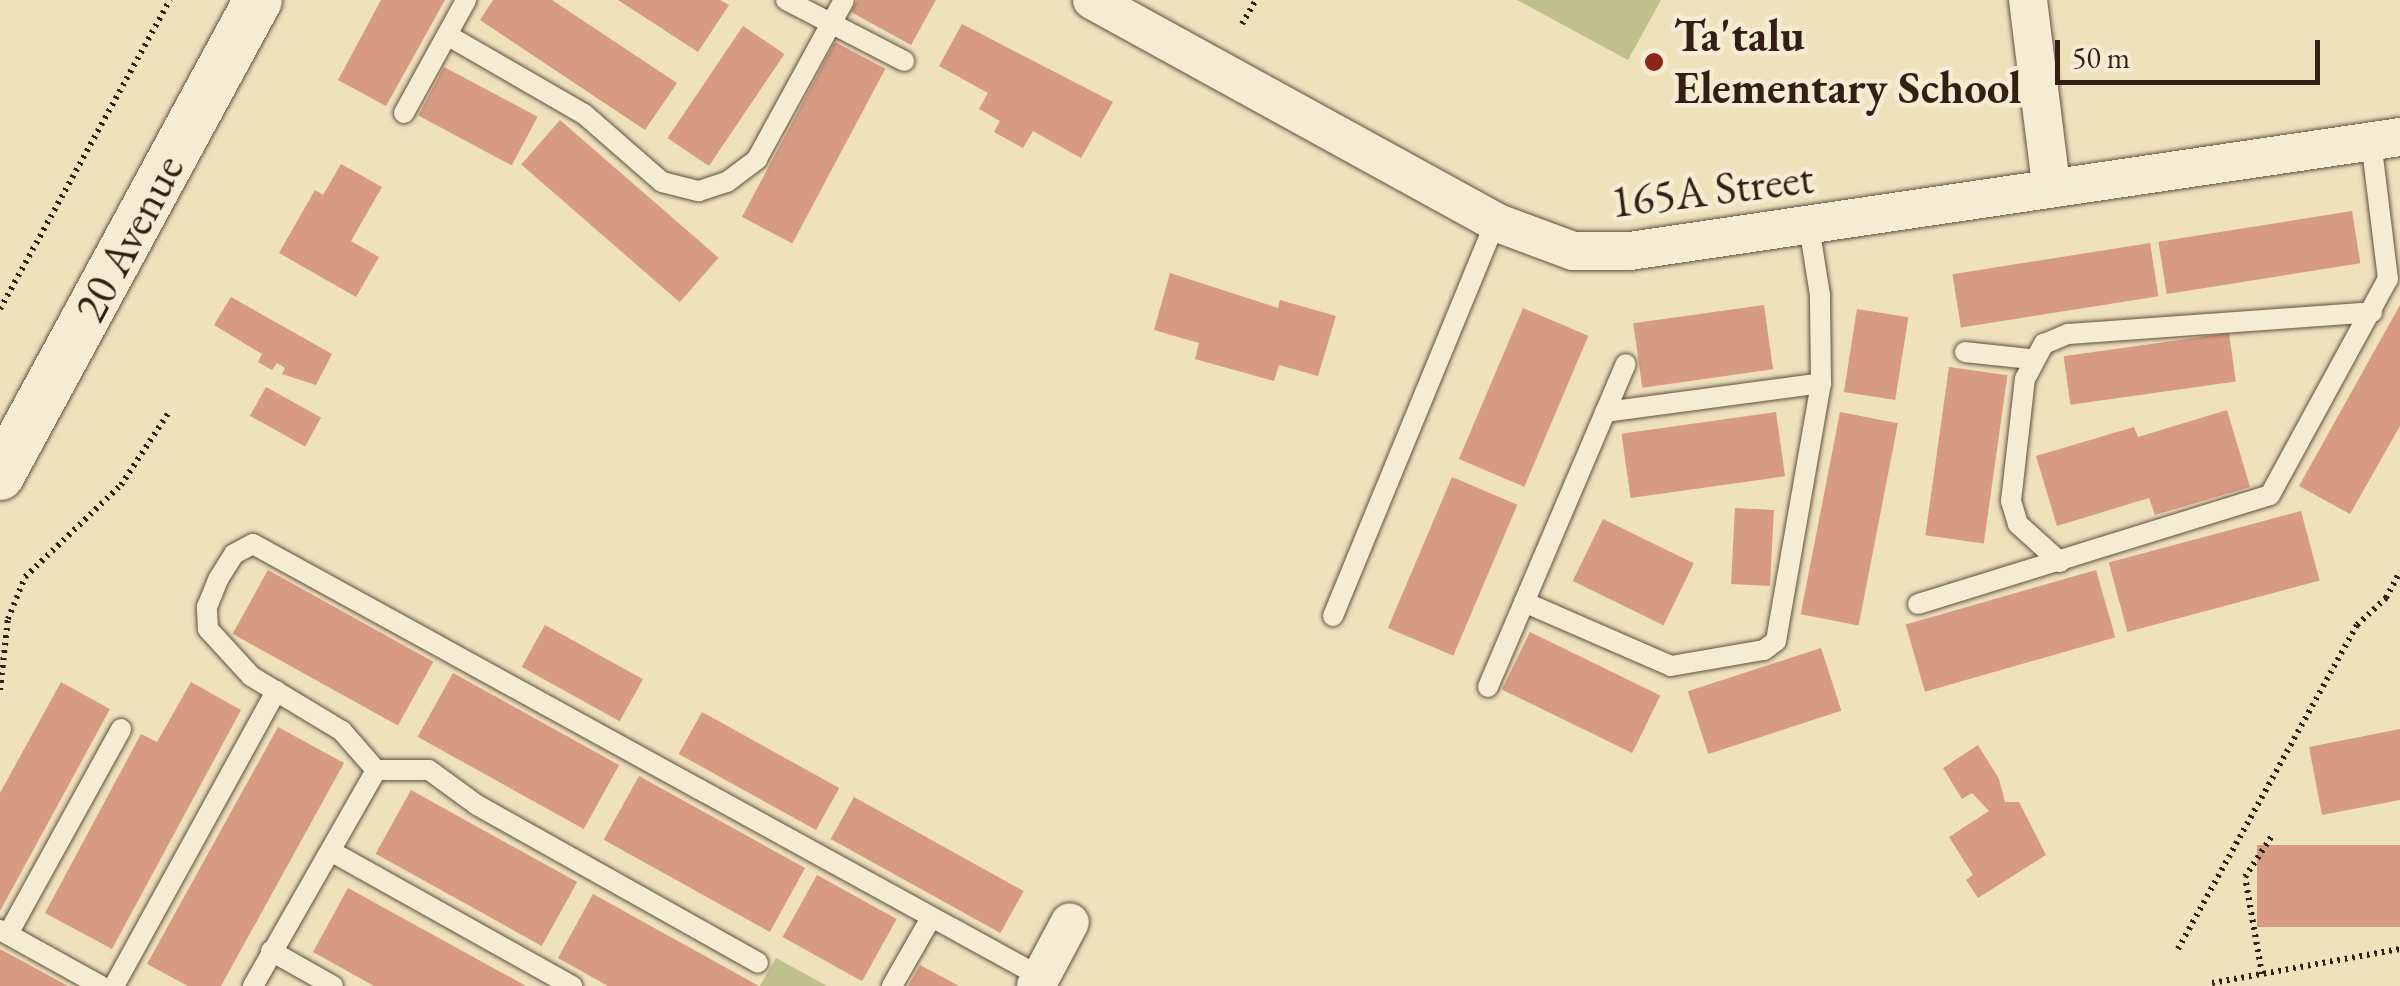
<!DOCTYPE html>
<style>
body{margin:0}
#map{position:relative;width:2400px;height:986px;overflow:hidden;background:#efe1bc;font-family:"EB Garamond",serif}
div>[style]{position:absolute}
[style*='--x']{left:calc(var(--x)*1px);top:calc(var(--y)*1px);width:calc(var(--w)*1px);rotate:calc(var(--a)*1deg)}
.green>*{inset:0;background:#bfc18d}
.building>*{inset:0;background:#d79a82;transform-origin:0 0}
.path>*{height:6px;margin-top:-3px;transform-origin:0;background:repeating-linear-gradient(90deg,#331f16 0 2.5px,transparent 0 7.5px)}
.roads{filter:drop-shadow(0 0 2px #625040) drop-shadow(0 0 2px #625040)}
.service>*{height:20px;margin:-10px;padding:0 10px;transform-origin:10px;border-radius:10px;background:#f5ecd3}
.minor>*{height:38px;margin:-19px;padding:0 19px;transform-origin:19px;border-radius:19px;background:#f5ecd3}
.tertiary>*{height:48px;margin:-24px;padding:0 24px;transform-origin:24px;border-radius:24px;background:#f5ecd3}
.dots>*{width:28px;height:28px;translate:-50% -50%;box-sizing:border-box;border:5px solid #f5ecd3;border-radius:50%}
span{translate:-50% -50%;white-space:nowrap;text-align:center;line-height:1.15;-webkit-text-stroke:9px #f5ecd3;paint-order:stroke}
.poi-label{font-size:45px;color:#331f16;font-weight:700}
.left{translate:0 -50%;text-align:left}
.street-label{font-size:45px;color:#331f16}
.scale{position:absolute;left:2055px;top:40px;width:265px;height:45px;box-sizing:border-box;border:5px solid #331f16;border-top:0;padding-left:12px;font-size:30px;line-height:35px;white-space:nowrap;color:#331f16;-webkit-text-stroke:8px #f5ecd3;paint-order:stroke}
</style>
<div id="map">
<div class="green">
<div style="clip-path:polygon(1517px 0,1661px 0,1628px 60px)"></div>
<div style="clip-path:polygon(776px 958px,827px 986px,760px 986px)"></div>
</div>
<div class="building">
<div style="clip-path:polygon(381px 0,445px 0,386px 106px,338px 80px)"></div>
<div style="clip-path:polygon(493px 0,552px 0,677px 83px,645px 130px,480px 20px)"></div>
<div style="clip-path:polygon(618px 0,720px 0,729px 5px,698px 52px)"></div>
<div style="clip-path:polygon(857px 0,936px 0,911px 45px,851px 12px)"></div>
<div style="clip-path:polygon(962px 24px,1113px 102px,1081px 158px,1033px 131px,1023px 148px,994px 132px,1000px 121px,979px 109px,988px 93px,939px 66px)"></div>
<div style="left:743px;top:26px;width:50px;height:135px;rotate:34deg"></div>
<div style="left:835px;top:42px;width:57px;height:198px;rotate:28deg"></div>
<div style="left:444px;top:67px;width:106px;height:55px;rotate:28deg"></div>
<div style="left:560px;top:120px;width:210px;height:59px;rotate:41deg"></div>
<div style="clip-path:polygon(341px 164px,382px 187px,351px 241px,379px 257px,356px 297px,279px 253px,315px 190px,323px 195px)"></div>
<div style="left:2352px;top:211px;width:53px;height:196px;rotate:81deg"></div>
<div style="left:2150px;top:243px;width:54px;height:200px;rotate:81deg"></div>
<div style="clip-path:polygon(1170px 273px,1278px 308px,1280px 300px,1336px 316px,1318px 376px,1279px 365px,1274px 381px,1195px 359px,1199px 343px,1154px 330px)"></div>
<div style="clip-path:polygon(231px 297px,332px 354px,316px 385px,282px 374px,285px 368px,277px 363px,272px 370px,258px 362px,262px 354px,214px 325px)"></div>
<div style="left:1764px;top:305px;width:65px;height:132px;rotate:82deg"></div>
<div style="clip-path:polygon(2400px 305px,2400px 426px,2350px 514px,2299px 486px)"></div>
<div style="left:1523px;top:308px;width:71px;height:164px;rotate:23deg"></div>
<div style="left:1857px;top:309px;width:52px;height:84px;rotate:9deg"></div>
<div style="left:2229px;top:333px;width:49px;height:167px;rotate:82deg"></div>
<div style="left:1949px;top:367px;width:59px;height:170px;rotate:8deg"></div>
<div style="left:266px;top:387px;width:63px;height:33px;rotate:29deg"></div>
<div style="clip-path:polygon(2227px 410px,2250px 487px,2155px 515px,2149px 498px,2057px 526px,2036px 456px,2134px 427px,2138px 437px)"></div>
<div style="left:1776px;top:412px;width:65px;height:156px;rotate:82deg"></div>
<div style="left:1840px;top:412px;width:59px;height:206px;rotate:11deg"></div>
<div style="left:1452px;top:477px;width:71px;height:164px;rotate:23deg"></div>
<div style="left:1735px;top:508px;width:39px;height:76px;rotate:3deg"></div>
<div style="left:2301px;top:511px;width:72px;height:199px;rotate:75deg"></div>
<div style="left:1603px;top:519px;width:101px;height:69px;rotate:26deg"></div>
<div style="left:268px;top:570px;width:189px;height:73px;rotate:29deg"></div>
<div style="left:2096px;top:570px;width:70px;height:198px;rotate:74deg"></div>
<div style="left:545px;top:625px;width:112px;height:48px;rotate:29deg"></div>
<div style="left:1530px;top:632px;width:145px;height:64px;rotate:26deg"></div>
<div style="left:1821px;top:648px;width:66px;height:140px;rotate:72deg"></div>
<div style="left:453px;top:673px;width:190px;height:73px;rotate:29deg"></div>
<div style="clip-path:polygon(61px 682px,110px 709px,0 911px,0 793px)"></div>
<div style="clip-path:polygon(191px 682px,241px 710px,112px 949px,45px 913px,141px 734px,157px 742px)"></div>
<div style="left:702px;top:712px;width:157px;height:48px;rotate:29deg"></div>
<div style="clip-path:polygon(278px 727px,344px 763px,221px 986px,188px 986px,147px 964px)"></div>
<div style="clip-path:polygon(2400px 729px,2400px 800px,2322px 815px,2309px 747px)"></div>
<div style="clip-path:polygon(1978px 745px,1999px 779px,2005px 802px,2019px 802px,2046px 855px,1978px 898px,1966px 880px,1973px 875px,1949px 837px,1989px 811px,1972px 793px,1962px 799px,1943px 768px)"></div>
<div style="left:639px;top:776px;width:190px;height:73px;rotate:29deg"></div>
<div style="left:411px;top:790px;width:190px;height:73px;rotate:29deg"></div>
<div style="left:854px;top:797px;width:194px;height:48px;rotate:29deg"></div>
<div style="left:2400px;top:845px;width:82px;height:143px;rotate:90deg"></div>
<div style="left:817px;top:875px;width:91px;height:71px;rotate:29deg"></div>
<div style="clip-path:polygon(348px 888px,526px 986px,374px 986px,313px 952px)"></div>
<div style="clip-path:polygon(593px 894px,759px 986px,608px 986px,558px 958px)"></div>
<div style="clip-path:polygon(0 949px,68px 986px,0 986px)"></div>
<div style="clip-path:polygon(920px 965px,959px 986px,908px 986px)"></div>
</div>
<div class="path">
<div style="--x:1242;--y:24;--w:28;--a:-60"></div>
<div style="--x:0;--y:309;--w:353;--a:-61.2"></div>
<div style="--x:0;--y:690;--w:71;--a:-83.6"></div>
<div style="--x:8;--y:619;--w:45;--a:-68"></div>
<div style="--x:25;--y:577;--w:133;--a:-43.8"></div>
<div style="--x:121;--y:485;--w:87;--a:-56.7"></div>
<div style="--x:2178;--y:949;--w:370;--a:-61.1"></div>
<div style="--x:2357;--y:625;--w:40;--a:-43"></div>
<div style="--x:2386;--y:598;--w:30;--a:-62"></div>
<div style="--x:2262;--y:974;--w:98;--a:-99.9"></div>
<div style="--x:2245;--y:877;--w:51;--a:-56.9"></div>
<div style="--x:2212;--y:983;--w:191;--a:-10.3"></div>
</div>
<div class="roads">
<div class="service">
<div style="--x:786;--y:0;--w:133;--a:27.3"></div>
<div style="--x:447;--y:35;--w:158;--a:30"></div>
<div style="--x:584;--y:114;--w:103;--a:41.1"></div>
<div style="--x:662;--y:182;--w:38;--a:14"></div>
<div style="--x:699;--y:191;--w:29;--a:-18"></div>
<div style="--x:727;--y:182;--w:38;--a:-37"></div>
<div style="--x:757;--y:159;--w:181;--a:-61.3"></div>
<div style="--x:404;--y:113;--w:129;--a:-61.2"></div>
<div style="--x:1965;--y:352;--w:66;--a:6.1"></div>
<div style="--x:1605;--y:412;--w:218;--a:-7.6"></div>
<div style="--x:2060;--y:562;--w:57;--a:-137.9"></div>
<div style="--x:2018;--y:524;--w:24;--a:-107"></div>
<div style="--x:2011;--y:501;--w:123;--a:-83.5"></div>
<div style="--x:2025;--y:379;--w:40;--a:-62"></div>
<div style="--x:2044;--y:344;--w:26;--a:-23"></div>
<div style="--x:2068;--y:334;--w:305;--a:-4.1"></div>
<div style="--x:1524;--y:602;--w:160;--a:23.5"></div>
<div style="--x:1671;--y:666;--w:94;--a:-9.8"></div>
<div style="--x:1764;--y:650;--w:15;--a:-37"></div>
<div style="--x:1776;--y:641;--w:262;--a:-80.1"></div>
<div style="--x:1821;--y:383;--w:88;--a:-90.7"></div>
<div style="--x:1820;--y:295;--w:70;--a:-99.1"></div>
<div style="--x:1918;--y:604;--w:368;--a:-17.2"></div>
<div style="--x:2270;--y:495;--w:246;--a:-61.4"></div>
<div style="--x:2388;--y:279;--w:139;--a:-97"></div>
<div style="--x:1333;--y:616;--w:426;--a:-67.6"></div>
<div style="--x:1488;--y:687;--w:351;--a:-66.9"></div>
<div style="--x:376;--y:770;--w:53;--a:0"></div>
<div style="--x:429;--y:770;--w:59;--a:36.1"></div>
<div style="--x:477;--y:805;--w:322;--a:29.3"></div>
<div style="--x:334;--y:853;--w:273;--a:29.2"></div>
<div style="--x:0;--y:930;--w:115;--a:29"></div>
<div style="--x:8;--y:934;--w:234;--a:-61.1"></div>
<div style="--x:271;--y:951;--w:71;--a:29.4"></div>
<div style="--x:114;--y:986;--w:337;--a:-61.2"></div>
<div style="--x:253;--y:986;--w:249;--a:-60.3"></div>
<div style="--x:376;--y:770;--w:52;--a:-131.1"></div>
<div style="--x:342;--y:731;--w:106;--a:-148.9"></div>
<div style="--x:251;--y:676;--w:64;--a:-132.5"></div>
<div style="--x:208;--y:629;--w:22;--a:-93"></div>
<div style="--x:207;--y:607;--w:31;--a:-68"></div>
<div style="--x:219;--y:578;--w:28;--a:-58"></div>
<div style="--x:234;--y:554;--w:21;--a:-28"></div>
<div style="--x:253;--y:544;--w:899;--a:28.79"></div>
<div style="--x:892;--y:986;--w:78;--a:-60.2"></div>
</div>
<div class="minor">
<div style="--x:1092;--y:0;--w:460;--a:28.8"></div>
<div style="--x:1495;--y:222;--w:83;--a:20.4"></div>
<div style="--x:1573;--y:251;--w:57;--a:0"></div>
<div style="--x:1630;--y:251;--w:778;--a:-8.42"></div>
<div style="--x:2028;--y:0;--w:186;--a:82.9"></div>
<div style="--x:1036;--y:986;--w:72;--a:-62"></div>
</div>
<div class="tertiary">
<div style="--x:0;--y:476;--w:541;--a:-61.54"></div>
</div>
</div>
<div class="dots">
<div style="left:1654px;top:62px;background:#8f2418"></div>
</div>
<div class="poi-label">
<span class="left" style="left:1674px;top:62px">Ta'talu<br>Elementary School</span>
</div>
<div class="street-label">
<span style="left:1712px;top:190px;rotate:-7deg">165A Street</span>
<span style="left:129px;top:238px;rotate:-62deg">20 Avenue</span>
</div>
<div class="scale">50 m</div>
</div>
